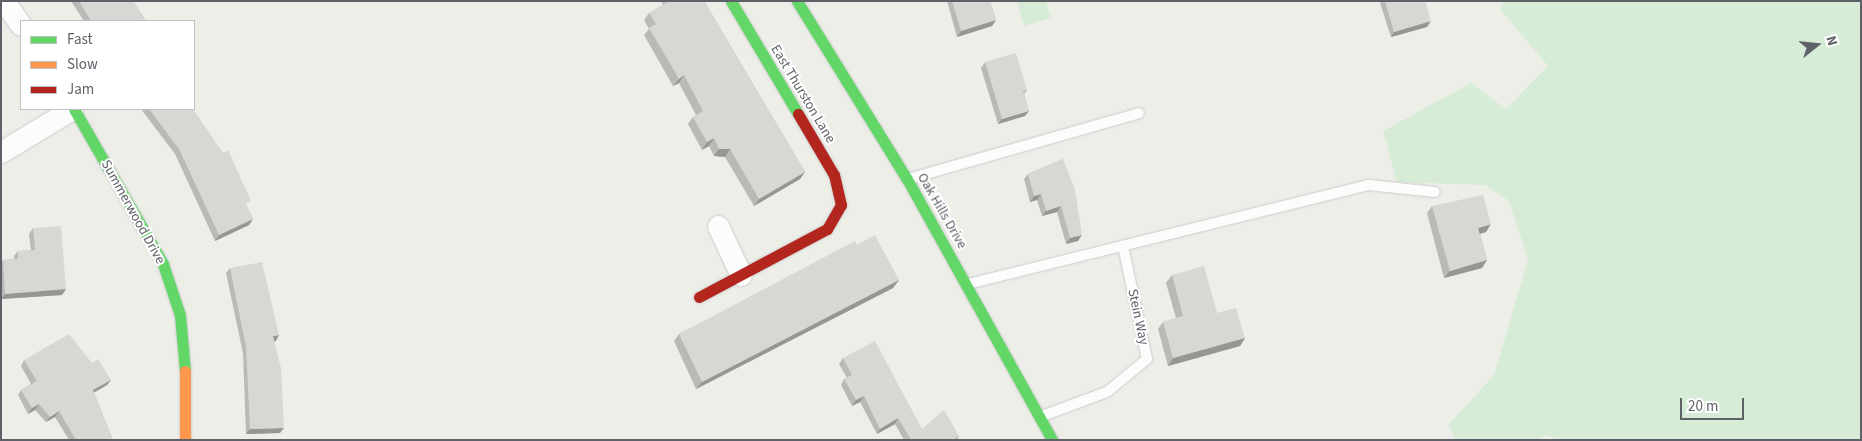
<!DOCTYPE html>
<style>
body{margin:0}
#map{position:relative;width:1862px;height:441px;overflow:hidden;background:#eeeee9;font-family:"Source Sans 3",sans-serif}
div>[style]{position:absolute}
[style*='--x']{left:calc(var(--x)*1px);top:calc(var(--y)*1px);width:calc(var(--w)*1px);rotate:calc(var(--a)*1deg)}
.green>*{inset:0;background:#d6ecd6}
.roads{filter:drop-shadow(0 0 1px #cbcccb) drop-shadow(0 0 1px #cbcccb)}
.lane>*{height:10px;margin:-5px;padding:0 5px;transform-origin:5px;border-radius:5px;background:#fcfcfc}
.street>*{height:21px;margin:-10.5px;padding:0 10.5px;transform-origin:10.5px;border-radius:10.5px;background:#fcfcfc}
.fast>*{height:11px;margin:-5.5px;padding:0 5.5px;transform-origin:5.5px;border-radius:5.5px;background:#63d668}
.slow>*{height:11px;margin:-5.5px;padding:0 5.5px;transform-origin:5.5px;border-radius:5.5px;background:#ff974d}
.jam>*{height:11px;margin:-5.5px;padding:0 5.5px;transform-origin:5.5px;border-radius:5.5px;background:#b3261e}
.wall>*{inset:0;background:#bab9b6}
.shaded-wall>*{inset:0;background:#979694}
.building>*{inset:0;background:#d8d7d4}
span{translate:-50% -50%;white-space:nowrap;text-align:center;line-height:1.15;-webkit-text-stroke:4px #fff;paint-order:stroke}
.street-label{font-size:14px;color:#5e6168}
.frame{position:absolute;inset:0;border:2px solid #5e6168;pointer-events:none}
.legend{position:absolute;left:20px;top:20px;width:175px;height:90px;box-sizing:border-box;background:#fff;border:1px solid #bfc0c3;margin:0;padding:6px 9px;list-style:none;font-size:15px;color:#5e6168}
.legend li{display:flex;align-items:center;gap:10px;height:25px}
.legend b{width:25px;border:1px solid #bfc0c3}
.north{position:absolute;left:1792px;top:20px;width:50px;height:50px;-webkit-text-stroke:4px #fff;paint-order:stroke;rotate:74deg;font-size:14px;font-weight:700;line-height:20px;text-align:center;color:#5e6168}
.north::after{content:'';display:block;margin:auto;width:18px;height:22px;background:#5e6168;clip-path:polygon(50% 0,100% 100%,50% 72%,0 100%)}
.scale{position:absolute;left:1680px;top:398px;width:64px;height:22px;box-sizing:border-box;border:2px solid #5e6168;border-top:0;padding-left:6px;font-size:15px;line-height:18px;white-space:nowrap;color:#5e6168;-webkit-text-stroke:4px #fff;paint-order:stroke}
</style>
<div id="map">
<div class="green">
<div style="clip-path:polygon(1017px 1px,1046px 1px,1051px 18px,1024px 26px)"></div>
<div style="clip-path:polygon(1504px 1px,1861px 1px,1861px 440px,1559px 440px,1546px 435px,1536px 440px,1455px 440px,1449px 424px,1494px 375px,1528px 260px,1509px 201px,1485px 185px,1397px 182px,1383px 131px,1471px 83px,1506px 109px,1548px 66px,1500px 9px)"></div>
</div>
<div class="roads">
<div class="lane">
<div style="--x:908;--y:179;--w:240;--a:-15.9"></div>
<div style="--x:968;--y:284;--w:413;--a:-13.9"></div>
<div style="--x:1369;--y:185;--w:66;--a:6.1"></div>
<div style="--x:1042;--y:416;--w:69;--a:-20.3"></div>
<div style="--x:1107;--y:392;--w:52;--a:-39.5"></div>
<div style="--x:1147;--y:359;--w:116;--a:-102"></div>
</div>
<div class="street">
<div style="--x:4;--y:1;--w:29;--a:55"></div>
<div style="--x:1;--y:152;--w:83;--a:-31.2"></div>
<div style="--x:718;--y:226;--w:54;--a:64.9"></div>
</div>
<div class="fast">
<div style="--x:731;--y:1;--w:131;--a:59.3"></div>
<div style="--x:797;--y:1;--w:209;--a:58.3"></div>
<div style="--x:907;--y:179;--w:299;--a:60.9"></div>
<div style="--x:74;--y:109;--w:179;--a:60.1"></div>
<div style="--x:163;--y:264;--w:54;--a:71.6"></div>
<div style="--x:180;--y:315;--w:56;--a:84.9"></div>
</div>
<div class="slow">
<div style="--x:185;--y:440;--w:69;--a:-90"></div>
</div>
<div class="jam">
<div style="--x:699;--y:297;--w:145;--a:-28"></div>
<div style="--x:827;--y:229;--w:28;--a:-60"></div>
<div style="--x:841;--y:205;--w:31;--a:-103"></div>
<div style="--x:834;--y:175;--w:71;--a:-120.5"></div>
</div>
</div>
<div class="wall">
<div style="clip-path:polygon(71px 1px,133px 1px,146px 21px,84px 21px)"></div>
<div style="clip-path:polygon(661px 1px,704px 1px,805px 172px,800px 179px,754px 206px,725px 157px,714px 156px,709px 146px,702px 150px,688px 124px,693px 117px,696px 115px,679px 83px,673px 86px,644px 35px,649px 29px,644px 20px,649px 13px,663px 5px)"></div>
<div style="clip-path:polygon(947px 1px,990px 1px,996px 20px,992px 26px,957px 37px)"></div>
<div style="clip-path:polygon(1382px 1px,1425px 1px,1427px 27px,1391px 37px,1380px 3px)"></div>
<div style="clip-path:polygon(985px 62px,1027px 90px,1024px 94px,1029px 111px,1025px 116px,998px 124px,981px 68px)"></div>
<div style="clip-path:polygon(141px 109px,193px 109px,247px 207px,253px 219px,249px 225px,215px 241px,175px 154px)"></div>
<div style="clip-path:polygon(1063px 159px,1078px 241px,1066px 244px,1057px 212px,1042px 216px,1037px 200px,1030px 202px,1024px 179px,1028px 174px)"></div>
<div style="clip-path:polygon(1432px 206px,1486px 232px,1480px 234px,1487px 260px,1482px 268px,1444px 278px,1427px 213px)"></div>
<div style="clip-path:polygon(33px 228px,66px 289px,62px 295px,1px 299px,1px 262px,3px 260px,14px 259px,14px 256px,18px 251px,31px 250px,29px 234px)"></div>
<div style="clip-path:polygon(857px 245px,899px 280px,893px 288px,696px 389px,674px 341px,679px 334px)"></div>
<div style="clip-path:polygon(230px 268px,276px 341px,274px 341px,280px 433px,246px 434px,243px 353px,226px 273px)"></div>
<div style="clip-path:polygon(1172px 275px,1245px 338px,1240px 346px,1168px 366px,1158px 329px,1163px 322px,1176px 318px,1166px 283px)"></div>
<div style="clip-path:polygon(843px 358px,922px 429px,959px 436px,957px 440px,904px 440px,895px 424px,877px 434px,860px 402px,852px 406px,841px 385px,844px 379px,847px 378px,839px 364px)"></div>
<div style="clip-path:polygon(24px 360px,92px 363px,111px 380px,107px 385px,94px 393px,113px 440px,69px 440px,55px 417px,46px 422px,35px 410px,28px 414px,18px 395px,21px 390px,31px 384px,21px 366px)"></div>
</div>
<div class="shaded-wall">
<div style="clip-path:polygon(996px 20px,992px 26px,957px 37px,961px 31px)"></div>
<div style="clip-path:polygon(1431px 21px,1427px 27px,1391px 37px,1394px 32px)"></div>
<div style="clip-path:polygon(684px 75px,679px 83px,673px 86px,679px 79px)"></div>
<div style="clip-path:polygon(1029px 111px,1025px 116px,998px 124px,1002px 119px)"></div>
<div style="clip-path:polygon(714px 138px,709px 146px,702px 150px,707px 142px)"></div>
<div style="clip-path:polygon(719px 149px,730px 149px,725px 157px,714px 156px)"></div>
<div style="clip-path:polygon(805px 172px,800px 179px,754px 206px,759px 199px)"></div>
<div style="clip-path:polygon(1041px 194px,1037px 200px,1030px 202px,1034px 196px)"></div>
<div style="clip-path:polygon(1061px 206px,1057px 212px,1042px 216px,1046px 211px)"></div>
<div style="clip-path:polygon(253px 219px,249px 225px,215px 241px,219px 235px)"></div>
<div style="clip-path:polygon(1491px 224px,1486px 232px,1473px 236px,1478px 228px)"></div>
<div style="clip-path:polygon(1082px 235px,1078px 241px,1066px 244px,1070px 238px)"></div>
<div style="clip-path:polygon(1487px 260px,1482px 268px,1444px 278px,1450px 271px)"></div>
<div style="clip-path:polygon(899px 280px,893px 288px,696px 389px,702px 382px)"></div>
<div style="clip-path:polygon(66px 289px,62px 295px,1px 299px,5px 294px)"></div>
<div style="clip-path:polygon(279px 335px,276px 341px,269px 342px,273px 336px)"></div>
<div style="clip-path:polygon(1245px 338px,1240px 346px,1168px 366px,1173px 358px)"></div>
<div style="clip-path:polygon(111px 380px,107px 385px,89px 395px,93px 390px)"></div>
<div style="clip-path:polygon(864px 396px,860px 402px,852px 406px,856px 400px)"></div>
<div style="clip-path:polygon(39px 404px,35px 410px,28px 414px,32px 408px)"></div>
<div style="clip-path:polygon(59px 411px,55px 417px,46px 422px,50px 417px)"></div>
<div style="clip-path:polygon(898px 418px,895px 424px,877px 434px,880px 429px)"></div>
<div style="clip-path:polygon(284px 428px,280px 433px,246px 434px,250px 429px)"></div>
</div>
<div class="building">
<div style="clip-path:polygon(79px 1px,133px 1px,146px 21px,91px 21px)"></div>
<div style="clip-path:polygon(669px 1px,704px 1px,805px 172px,759px 199px,730px 149px,719px 149px,714px 138px,707px 142px,693px 117px,703px 111px,684px 75px,679px 79px,649px 28px,656px 24px,649px 13px)"></div>
<div style="clip-path:polygon(952px 1px,990px 1px,996px 20px,961px 31px)"></div>
<div style="clip-path:polygon(1385px 1px,1425px 1px,1431px 21px,1394px 32px)"></div>
<div style="clip-path:polygon(1016px 53px,1027px 90px,1023px 91px,1029px 111px,1002px 119px,985px 62px)"></div>
<div style="clip-path:polygon(149px 109px,193px 109px,223px 153px,228px 150px,251px 201px,246px 204px,253px 219px,219px 235px,179px 149px)"></div>
<div style="clip-path:polygon(1063px 159px,1075px 189px,1082px 235px,1070px 238px,1061px 206px,1046px 211px,1041px 194px,1034px 196px,1028px 174px)"></div>
<div style="clip-path:polygon(1483px 195px,1491px 224px,1478px 228px,1487px 260px,1450px 271px,1432px 206px)"></div>
<div style="clip-path:polygon(61px 226px,66px 289px,5px 294px,3px 260px,18px 259px,18px 251px,35px 250px,33px 228px)"></div>
<div style="clip-path:polygon(875px 235px,899px 280px,702px 382px,679px 334px,855px 241px,857px 245px)"></div>
<div style="clip-path:polygon(262px 262px,279px 335px,273px 336px,281px 368px,284px 428px,250px 429px,246px 347px,230px 268px)"></div>
<div style="clip-path:polygon(1204px 266px,1217px 313px,1236px 308px,1245px 338px,1173px 358px,1163px 322px,1183px 316px,1172px 275px)"></div>
<div style="clip-path:polygon(69px 334px,92px 363px,98px 359px,111px 380px,93px 390px,113px 440px,76px 440px,59px 411px,50px 417px,39px 404px,32px 408px,21px 390px,37px 381px,24px 360px)"></div>
<div style="clip-path:polygon(875px 341px,922px 429px,944px 410px,959px 436px,953px 440px,911px 440px,898px 418px,880px 429px,864px 396px,856px 400px,844px 379px,852px 375px,843px 358px)"></div>
</div>
<div class="street-label">
<span style="left:803px;top:94px;rotate:59deg">East Thurston Lane</span>
<span style="left:942px;top:211px;rotate:60deg">Oak Hills Drive</span>
<span style="left:133px;top:212px;rotate:61deg">Summerwood Drive</span>
<span style="left:1138px;top:317px;rotate:78deg">Stein Way</span>
</div>
<div class="frame"></div>
<ul class="legend">
<li><b style="height:6px;background:#63d668"></b>Fast</li>
<li><b style="height:6px;background:#ff974d"></b>Slow</li>
<li><b style="height:6px;background:#b3261e"></b>Jam</li>
</ul>
<div class="north">N</div>
<div class="scale">20 m</div>
</div>
